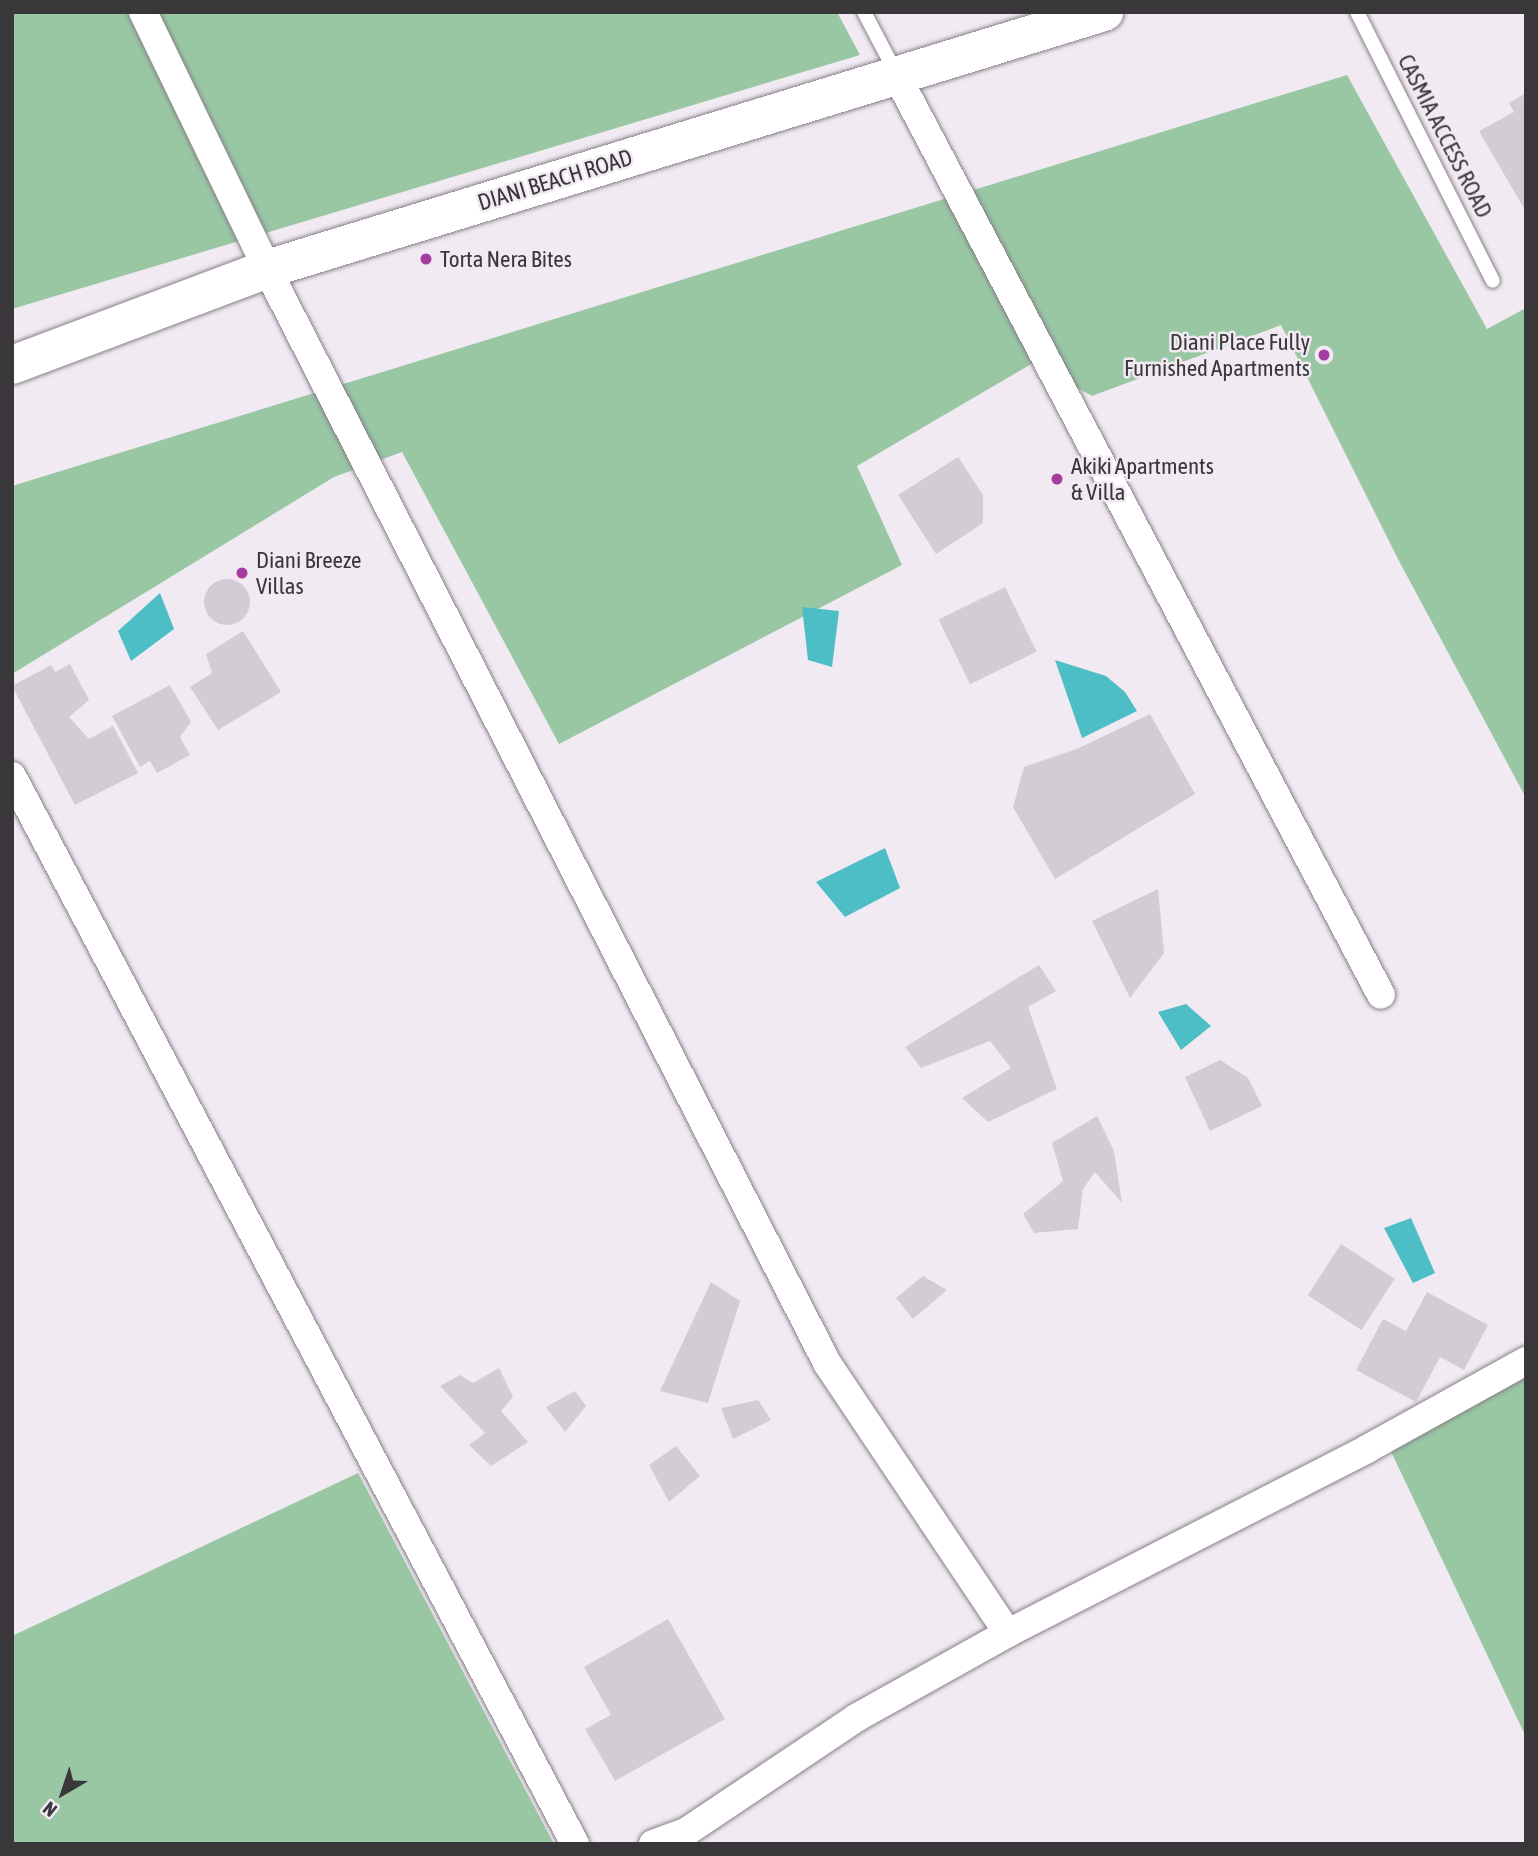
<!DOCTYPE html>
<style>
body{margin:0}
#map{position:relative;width:1538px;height:1856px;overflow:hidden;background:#f2eaf3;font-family:"Asap Condensed",sans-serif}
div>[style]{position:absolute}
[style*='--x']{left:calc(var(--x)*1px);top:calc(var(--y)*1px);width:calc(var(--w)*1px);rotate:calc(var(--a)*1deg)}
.green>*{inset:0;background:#99c7a4}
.water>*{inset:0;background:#4dbec5}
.building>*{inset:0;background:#d3ccd4;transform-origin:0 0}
.round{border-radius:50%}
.roads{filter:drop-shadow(0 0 2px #878088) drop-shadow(0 0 2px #878088)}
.lane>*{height:14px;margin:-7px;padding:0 7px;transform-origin:7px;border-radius:7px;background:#fff}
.street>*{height:28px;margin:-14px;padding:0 14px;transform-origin:14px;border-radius:14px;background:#fff}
.primary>*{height:38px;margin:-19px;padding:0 19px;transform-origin:19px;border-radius:19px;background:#fff}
.dots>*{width:19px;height:19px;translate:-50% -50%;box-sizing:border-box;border:4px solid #f2eaf3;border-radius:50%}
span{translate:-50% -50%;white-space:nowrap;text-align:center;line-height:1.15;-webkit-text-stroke:5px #f2eaf3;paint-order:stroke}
.street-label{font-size:23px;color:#3a373b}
.poi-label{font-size:23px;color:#3a373b}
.left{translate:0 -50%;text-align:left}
.right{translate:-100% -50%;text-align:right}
.frame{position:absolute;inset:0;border:14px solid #3a373b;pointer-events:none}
.north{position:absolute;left:28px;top:1758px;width:70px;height:70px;-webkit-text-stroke:5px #f2eaf3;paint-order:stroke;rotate:219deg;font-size:19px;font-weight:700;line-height:28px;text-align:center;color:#3a373b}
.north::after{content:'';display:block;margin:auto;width:24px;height:32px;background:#3a373b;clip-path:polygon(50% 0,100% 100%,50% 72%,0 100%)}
</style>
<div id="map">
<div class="green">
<div style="clip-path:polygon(12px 12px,837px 12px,860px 55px,12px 309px)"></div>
<div style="clip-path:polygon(1347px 75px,1487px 329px,1526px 308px,1526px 798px,1398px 559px,1281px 325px,1092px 396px,1033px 363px,857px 466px,902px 565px,559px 744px,402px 452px,334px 477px,12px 674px,12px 486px)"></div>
<div style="clip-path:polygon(1526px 1350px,1526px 1737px,1379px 1426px)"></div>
<div style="clip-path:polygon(358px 1473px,554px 1844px,12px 1844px,12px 1636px)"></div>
</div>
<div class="water">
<div style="clip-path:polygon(160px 593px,174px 629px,131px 661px,118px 631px)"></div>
<div style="clip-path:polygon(802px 607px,839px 611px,832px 667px,808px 660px)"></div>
<div style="clip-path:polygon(1055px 660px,1106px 676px,1125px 692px,1137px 711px,1082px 738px)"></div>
<div style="clip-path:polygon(885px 848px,900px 888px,845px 917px,816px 882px)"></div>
<div style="clip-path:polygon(1186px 1004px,1211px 1026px,1181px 1050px,1158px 1012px)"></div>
<div style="clip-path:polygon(1411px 1218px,1435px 1273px,1413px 1283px,1384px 1228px)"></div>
</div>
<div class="building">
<div style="clip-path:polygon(1526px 93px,1526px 212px,1479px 131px,1514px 112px,1509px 103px)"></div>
<div style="clip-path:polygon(958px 457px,983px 495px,983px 523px,936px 554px,898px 495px)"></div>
<div class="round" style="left:204px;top:579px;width:46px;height:46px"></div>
<div style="left:1005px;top:587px;width:72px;height:74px;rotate:64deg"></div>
<div style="clip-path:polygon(243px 631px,281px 692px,218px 730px,190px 687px,212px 673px,206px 654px)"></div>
<div style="clip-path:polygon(70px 664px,89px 700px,69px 717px,89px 739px,113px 726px,138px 773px,75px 805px,12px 686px,51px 665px,55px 672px)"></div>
<div style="clip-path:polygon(170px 685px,191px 722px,180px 737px,190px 755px,157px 773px,150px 761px,140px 767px,112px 716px)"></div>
<div style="clip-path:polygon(1150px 714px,1195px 794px,1055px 879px,1013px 807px,1024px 767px,1079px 748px)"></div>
<div style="clip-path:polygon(1158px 889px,1164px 953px,1130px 998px,1092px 921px)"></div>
<div style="clip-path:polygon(1039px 965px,1056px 991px,1028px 1007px,1057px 1089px,988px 1122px,962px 1098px,1011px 1068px,990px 1041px,921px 1068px,905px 1047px)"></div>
<div style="clip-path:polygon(1220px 1060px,1248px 1078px,1262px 1106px,1210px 1131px,1185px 1077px)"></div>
<div style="clip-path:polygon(1097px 1116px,1114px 1151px,1122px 1203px,1095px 1172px,1083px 1189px,1078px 1229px,1034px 1233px,1023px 1214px,1063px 1181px,1052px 1143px)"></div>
<div style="left:1341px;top:1244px;width:64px;height:61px;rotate:33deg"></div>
<div style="clip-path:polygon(923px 1276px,947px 1290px,913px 1319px,896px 1298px)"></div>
<div style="clip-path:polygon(711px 1282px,740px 1301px,708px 1403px,660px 1391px)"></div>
<div style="clip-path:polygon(1427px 1292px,1488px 1325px,1464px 1370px,1440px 1357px,1416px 1402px,1356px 1370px,1383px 1319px,1406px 1331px)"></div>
<div style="clip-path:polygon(499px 1368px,513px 1397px,501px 1411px,528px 1442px,491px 1466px,469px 1445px,485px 1433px,440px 1386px,460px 1375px,473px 1383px)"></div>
<div style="clip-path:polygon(575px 1391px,586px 1406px,565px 1432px,546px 1407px)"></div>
<div style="clip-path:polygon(758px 1400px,771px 1420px,733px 1439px,721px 1408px)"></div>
<div style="clip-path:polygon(676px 1446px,700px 1476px,669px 1502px,649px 1465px)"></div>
<div style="clip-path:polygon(668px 1619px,725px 1719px,615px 1781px,585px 1729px,611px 1715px,584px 1667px)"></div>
</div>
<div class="roads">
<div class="lane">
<div style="--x:864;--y:12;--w:69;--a:62.3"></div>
<div style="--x:1357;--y:12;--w:301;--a:63.2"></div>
</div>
<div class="street">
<div style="--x:143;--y:12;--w:285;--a:64.2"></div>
<div style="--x:267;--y:269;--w:1229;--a:62.89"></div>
<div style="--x:827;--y:1363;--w:325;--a:56.2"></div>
<div style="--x:898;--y:78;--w:1036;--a:62.22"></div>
<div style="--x:12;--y:776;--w:1207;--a:62.2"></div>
<div style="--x:653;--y:1844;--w:35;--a:-20"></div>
<div style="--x:686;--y:1832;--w:205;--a:-33.8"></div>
<div style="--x:856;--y:1718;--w:174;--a:-29.2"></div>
<div style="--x:1008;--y:1633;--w:403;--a:-27.1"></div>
<div style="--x:1367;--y:1449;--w:182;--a:-29"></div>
</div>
<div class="primary">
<div style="--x:12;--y:365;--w:272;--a:-20.6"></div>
<div style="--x:267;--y:269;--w:876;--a:-17.07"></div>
</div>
</div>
<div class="dots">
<div style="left:426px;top:259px;background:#a63ea1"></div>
<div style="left:1324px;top:355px;background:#a63ea1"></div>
<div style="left:1057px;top:479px;background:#a63ea1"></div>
<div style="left:242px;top:573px;background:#a63ea1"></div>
</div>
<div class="street-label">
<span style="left:1445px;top:136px;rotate:63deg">CASMIA ACCESS ROAD</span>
<span style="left:555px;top:180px;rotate:-17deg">DIANI BEACH ROAD</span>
</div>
<div class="poi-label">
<span class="left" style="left:440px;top:259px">Torta Nera Bites</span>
<span class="right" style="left:1310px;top:355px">Diani Place Fully<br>Furnished Apartments</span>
<span class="left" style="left:1071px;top:479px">Akiki Apartments<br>&amp; Villa</span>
<span class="left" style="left:256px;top:573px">Diani Breeze<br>Villas</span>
</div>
<div class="frame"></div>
<div class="north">N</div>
</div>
